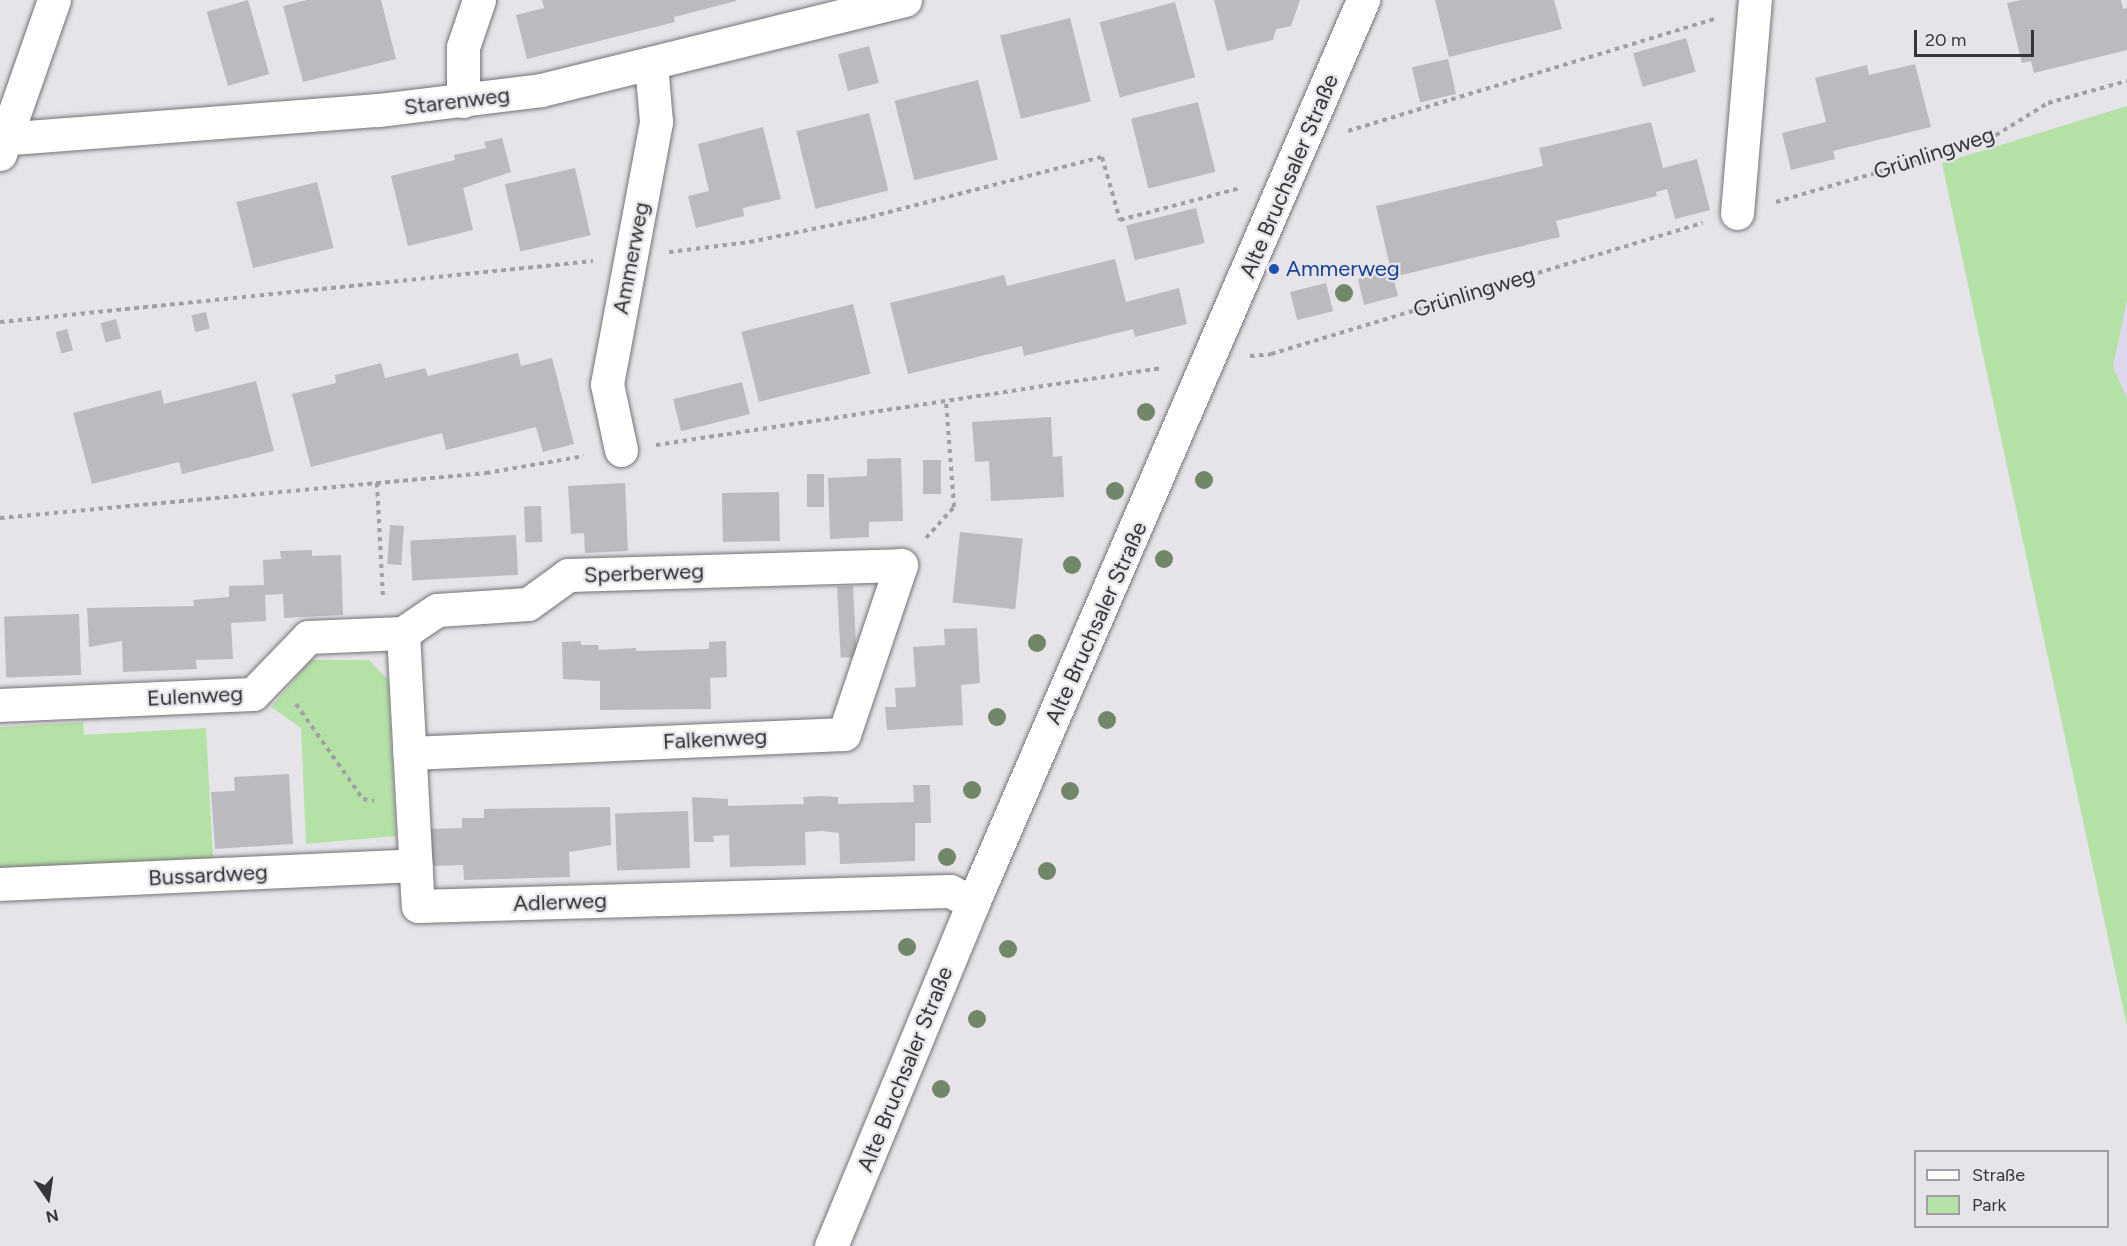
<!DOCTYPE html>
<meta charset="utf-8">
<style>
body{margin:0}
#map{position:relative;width:2127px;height:1246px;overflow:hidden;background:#e6e4e9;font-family:Figtree,sans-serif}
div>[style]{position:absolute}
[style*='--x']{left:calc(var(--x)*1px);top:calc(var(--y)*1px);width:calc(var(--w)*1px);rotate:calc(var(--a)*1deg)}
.industrial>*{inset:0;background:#ded7ed}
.green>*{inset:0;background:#b4e1a6}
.building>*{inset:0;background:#bbbabe;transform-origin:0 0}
.path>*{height:4px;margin-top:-2px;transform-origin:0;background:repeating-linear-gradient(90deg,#a19fa3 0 4.5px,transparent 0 9px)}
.roads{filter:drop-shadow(0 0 2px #747276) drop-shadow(0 0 2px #747276)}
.minor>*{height:33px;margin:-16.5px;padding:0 16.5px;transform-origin:16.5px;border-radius:16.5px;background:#fff}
.trees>*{width:18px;height:18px;margin:-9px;border-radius:50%;background:#72866a}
.dots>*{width:16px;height:16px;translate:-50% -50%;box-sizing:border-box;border:3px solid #e6e4e9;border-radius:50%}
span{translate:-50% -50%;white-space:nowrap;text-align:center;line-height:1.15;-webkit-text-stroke:4.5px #e6e4e9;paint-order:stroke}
.street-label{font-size:22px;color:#363537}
.transit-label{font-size:22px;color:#164399}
.left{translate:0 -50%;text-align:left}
.legend{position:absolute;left:1914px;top:1150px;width:195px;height:78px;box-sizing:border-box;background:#e6e4e9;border:2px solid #a09ea2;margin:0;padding:8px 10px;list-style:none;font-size:18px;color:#363537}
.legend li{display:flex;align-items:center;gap:12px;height:30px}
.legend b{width:30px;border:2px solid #a09ea2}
.north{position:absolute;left:18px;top:1168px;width:60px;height:60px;-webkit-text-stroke:4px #e6e4e9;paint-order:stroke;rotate:167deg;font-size:16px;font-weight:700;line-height:24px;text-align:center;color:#363537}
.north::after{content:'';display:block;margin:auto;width:21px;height:27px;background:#363537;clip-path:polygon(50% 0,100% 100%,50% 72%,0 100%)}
.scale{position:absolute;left:1914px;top:30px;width:120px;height:27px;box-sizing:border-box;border:3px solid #363537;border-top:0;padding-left:8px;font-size:18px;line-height:21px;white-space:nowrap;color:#363537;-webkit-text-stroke:4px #e6e4e9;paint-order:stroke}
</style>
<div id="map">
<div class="industrial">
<div style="clip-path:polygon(2127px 300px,2127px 398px,2113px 367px)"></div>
</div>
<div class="green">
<div style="clip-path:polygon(2127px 106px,2127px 300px,2113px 367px,2127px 398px,2127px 1026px,1942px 163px)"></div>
<div style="clip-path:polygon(311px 660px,369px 660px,388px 680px,396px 836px,306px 844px,301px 728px,271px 707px)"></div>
<div style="clip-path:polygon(83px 722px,84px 735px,206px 728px,213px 858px,0 870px,0 727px)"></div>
</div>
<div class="building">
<div style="left:248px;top:0;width:77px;height:43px;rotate:74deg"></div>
<div style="clip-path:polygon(307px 0,381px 0,396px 59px,303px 82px,283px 6px)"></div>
<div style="clip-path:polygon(542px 0,736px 0,736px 1px,674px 17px,675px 22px,527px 59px,516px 15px,544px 8px)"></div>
<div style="clip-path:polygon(1214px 0,1300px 0,1291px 26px,1276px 29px,1273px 40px,1227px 51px)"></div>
<div style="clip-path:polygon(1435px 0,1554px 0,1562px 29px,1449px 57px)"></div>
<div style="clip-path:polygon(2021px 0,2121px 0,2123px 9px,2127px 8px,2127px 50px,2034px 73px,2031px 61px,2022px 63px,2007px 3px)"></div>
<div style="left:1175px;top:2px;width:78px;height:78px;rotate:75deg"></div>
<div style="left:1070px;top:18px;width:86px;height:72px;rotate:76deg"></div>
<div style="left:1686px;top:38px;width:35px;height:55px;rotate:74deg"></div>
<div style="left:869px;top:46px;width:38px;height:32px;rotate:75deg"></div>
<div style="left:1448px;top:59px;width:36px;height:37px;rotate:77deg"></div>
<div style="clip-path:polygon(1915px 64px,1931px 127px,1833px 151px,1835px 159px,1791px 170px,1782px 133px,1826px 122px,1815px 78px,1867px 65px,1869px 75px)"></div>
<div style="left:978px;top:80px;width:82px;height:86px;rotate:76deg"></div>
<div style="left:1198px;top:102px;width:72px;height:69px;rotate:76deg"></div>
<div style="left:869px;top:113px;width:80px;height:75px;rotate:76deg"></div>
<div style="clip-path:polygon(1651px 122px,1663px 168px,1697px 159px,1710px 210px,1675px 219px,1667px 189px,1656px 192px,1657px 196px,1556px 221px,1560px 237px,1393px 277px,1398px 296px,1364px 305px,1358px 279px,1391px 271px,1376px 206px,1543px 166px,1539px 148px)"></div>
<div style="clip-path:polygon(763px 127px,781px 199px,743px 208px,744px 216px,696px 228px,688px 196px,709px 191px,698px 144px)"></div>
<div style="clip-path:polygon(502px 138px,511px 172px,463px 188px,473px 230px,408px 246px,391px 176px,455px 160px,454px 155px,486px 148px,484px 142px)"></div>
<div style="left:575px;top:168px;width:69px;height:72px;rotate:77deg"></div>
<div style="left:317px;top:182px;width:68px;height:83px;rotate:76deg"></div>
<div style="left:1196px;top:208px;width:36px;height:72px;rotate:76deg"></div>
<div style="clip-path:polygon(1115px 259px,1126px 302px,1179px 288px,1187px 324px,1135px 337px,1133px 329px,1024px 356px,1022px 346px,908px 374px,890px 303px,1004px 275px,1007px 286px)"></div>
<div style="left:1326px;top:283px;width:29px;height:37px;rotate:76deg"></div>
<div style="left:853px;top:304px;width:72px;height:115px;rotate:76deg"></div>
<div style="left:206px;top:312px;width:17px;height:15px;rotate:77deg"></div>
<div style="left:116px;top:319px;width:20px;height:16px;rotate:75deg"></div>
<div style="left:67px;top:329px;width:22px;height:12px;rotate:74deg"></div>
<div style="clip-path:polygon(518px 353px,521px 366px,552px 358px,574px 444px,543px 452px,536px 427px,446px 450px,442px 433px,311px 467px,292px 394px,336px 383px,335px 375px,381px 363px,385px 378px,425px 368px,428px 376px)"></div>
<div style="clip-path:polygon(256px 381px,274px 451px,182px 474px,179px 462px,92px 484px,73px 413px,161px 390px,164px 404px)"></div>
<div style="left:742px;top:382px;width:33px;height:71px;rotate:76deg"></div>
<div style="clip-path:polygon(1051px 417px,1053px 457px,1062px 456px,1064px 497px,991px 501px,989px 461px,975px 462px,972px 422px)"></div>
<div style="clip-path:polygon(901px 458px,903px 521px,869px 522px,869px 537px,830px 539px,828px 478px,867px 476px,867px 459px)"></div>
<div style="left:923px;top:460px;width:18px;height:34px"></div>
<div style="left:807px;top:474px;width:17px;height:33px"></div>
<div style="clip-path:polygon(625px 483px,628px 551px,585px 553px,584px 533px,571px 534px,568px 486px)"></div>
<div style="left:779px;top:492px;width:49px;height:57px;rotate:89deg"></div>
<div style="left:541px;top:506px;width:36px;height:17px;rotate:88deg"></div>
<div style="left:390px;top:525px;width:14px;height:39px;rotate:4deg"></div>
<div style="left:960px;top:532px;width:63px;height:71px;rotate:6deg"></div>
<div style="left:516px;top:535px;width:40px;height:106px;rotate:87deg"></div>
<div style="clip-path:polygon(312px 550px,312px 556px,341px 555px,343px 615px,284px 618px,283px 594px,265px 595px,266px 621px,231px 623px,233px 659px,196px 660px,197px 669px,123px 672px,122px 641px,89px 647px,87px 608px,194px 606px,193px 600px,229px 597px,229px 586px,264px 585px,263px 560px,281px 559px,280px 551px)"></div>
<div style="left:853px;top:586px;width:71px;height:16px;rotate:87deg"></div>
<div style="left:79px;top:614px;width:61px;height:75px;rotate:88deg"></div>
<div style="clip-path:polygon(977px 628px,980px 683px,961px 685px,963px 725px,887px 730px,885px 707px,896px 707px,895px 688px,916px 687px,913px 647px,945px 645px,944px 629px)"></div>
<div style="clip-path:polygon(581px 641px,581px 645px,598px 645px,599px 650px,636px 648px,636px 651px,709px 649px,709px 642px,726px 641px,727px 677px,710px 678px,711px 709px,600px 710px,600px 681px,563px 679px,562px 642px)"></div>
<div style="clip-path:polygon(289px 774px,293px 844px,215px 849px,211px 792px,235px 791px,234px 777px)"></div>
<div style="clip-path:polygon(913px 785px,930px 785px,931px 823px,915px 823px,915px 861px,840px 864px,839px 833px,822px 831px,805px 832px,806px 865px,730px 867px,729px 835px,713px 836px,714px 842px,694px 842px,692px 797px,728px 799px,728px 806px,804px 804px,803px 797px,821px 796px,838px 797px,838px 804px,914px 802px)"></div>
<div style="clip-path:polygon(610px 807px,611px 845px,569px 852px,570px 877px,464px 880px,463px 865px,430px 866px,429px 829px,462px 828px,462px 818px,484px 818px,484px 809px)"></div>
<div style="left:688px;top:811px;width:57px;height:73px;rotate:88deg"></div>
</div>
<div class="path">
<div style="--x:1348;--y:131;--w:386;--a:-17"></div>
<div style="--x:1776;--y:202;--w:221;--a:-16.3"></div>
<div style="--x:1988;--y:140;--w:70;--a:-31.7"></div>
<div style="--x:2048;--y:103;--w:82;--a:-15.6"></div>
<div style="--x:669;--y:252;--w:82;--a:-7"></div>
<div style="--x:750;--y:242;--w:114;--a:-11.6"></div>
<div style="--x:862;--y:219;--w:248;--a:-14.5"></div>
<div style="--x:1102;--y:157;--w:66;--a:74.1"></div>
<div style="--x:1120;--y:220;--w:124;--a:-14.9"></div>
<div style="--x:0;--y:322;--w:596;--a:-5.87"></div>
<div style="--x:1250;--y:356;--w:21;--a:-5"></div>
<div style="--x:1271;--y:354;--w:451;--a:-16.9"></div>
<div style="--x:656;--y:445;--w:512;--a:-8.65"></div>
<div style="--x:377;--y:483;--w:114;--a:87"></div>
<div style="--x:0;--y:518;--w:488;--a:-5.3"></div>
<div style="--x:486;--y:473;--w:99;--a:-9.8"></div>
<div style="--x:926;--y:538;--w:42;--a:-47.9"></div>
<div style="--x:954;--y:507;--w:107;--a:-94.3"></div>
<div style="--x:296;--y:704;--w:116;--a:54.8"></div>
<div style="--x:363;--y:799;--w:11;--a:10"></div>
</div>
<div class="roads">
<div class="minor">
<div style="--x:463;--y:101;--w:54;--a:-90"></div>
<div style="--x:463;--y:47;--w:50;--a:-71.2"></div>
<div style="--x:0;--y:139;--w:379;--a:-4.4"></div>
<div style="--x:378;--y:110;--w:164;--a:-7"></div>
<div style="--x:541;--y:90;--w:375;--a:-13.9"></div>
<div style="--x:0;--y:154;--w:163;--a:-70.7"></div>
<div style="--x:1737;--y:213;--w:214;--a:-85.2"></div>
<div style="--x:621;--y:450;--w:67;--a:-102"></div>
<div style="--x:607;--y:384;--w:267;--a:-79.4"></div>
<div style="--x:656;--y:122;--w:58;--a:-94.9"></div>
<div style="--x:403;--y:633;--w:41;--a:-34.1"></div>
<div style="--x:437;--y:610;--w:91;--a:-3.8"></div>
<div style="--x:528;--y:604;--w:49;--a:-35.9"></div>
<div style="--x:568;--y:575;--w:333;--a:-1.7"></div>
<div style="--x:901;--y:565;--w:178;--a:108.6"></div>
<div style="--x:844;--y:734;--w:435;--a:177.5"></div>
<div style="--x:403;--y:633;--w:273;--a:86.9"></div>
<div style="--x:418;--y:906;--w:532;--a:-1.62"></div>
<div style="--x:950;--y:891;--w:26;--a:28"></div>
<div style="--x:0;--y:705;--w:253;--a:-2.5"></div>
<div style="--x:253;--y:694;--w:79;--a:-46"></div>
<div style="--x:308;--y:637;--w:95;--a:-2.4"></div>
<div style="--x:0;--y:884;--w:416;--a:-2.6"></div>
<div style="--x:831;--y:1246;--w:371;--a:-67.5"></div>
<div style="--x:973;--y:903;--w:984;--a:-66.64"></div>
</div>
</div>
<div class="trees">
<div style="left:1344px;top:293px"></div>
<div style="left:1146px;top:412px"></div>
<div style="left:1204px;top:480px"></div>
<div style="left:1115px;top:491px"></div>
<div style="left:1164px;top:559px"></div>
<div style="left:1072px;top:565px"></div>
<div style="left:1037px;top:643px"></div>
<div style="left:997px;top:717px"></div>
<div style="left:1107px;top:720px"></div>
<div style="left:972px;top:790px"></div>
<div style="left:1070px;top:791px"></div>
<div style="left:947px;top:857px"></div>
<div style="left:1047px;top:871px"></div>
<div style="left:907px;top:947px"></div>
<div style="left:1008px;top:949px"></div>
<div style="left:977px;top:1019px"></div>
<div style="left:941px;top:1089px"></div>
</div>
<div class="dots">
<div style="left:1274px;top:269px;background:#1a4fb4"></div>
</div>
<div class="street-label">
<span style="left:457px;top:101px;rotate:-7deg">Starenweg</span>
<span style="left:1934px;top:153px;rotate:-18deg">Grünlingweg</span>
<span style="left:1289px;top:176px;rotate:-67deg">Alte Bruchsaler Straße</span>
<span style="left:631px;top:258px;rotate:-79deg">Ammerweg</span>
<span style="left:1474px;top:292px;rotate:-17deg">Grünlingweg</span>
<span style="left:644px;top:573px;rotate:-2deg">Sperberweg</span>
<span style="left:1096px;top:623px;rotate:-66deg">Alte Bruchsaler Straße</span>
<span style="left:195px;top:696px;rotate:-3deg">Eulenweg</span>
<span style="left:715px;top:739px;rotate:-3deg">Falkenweg</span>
<span style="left:208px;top:875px;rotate:-3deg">Bussardweg</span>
<span style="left:560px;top:902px;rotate:-2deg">Adlerweg</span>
<span style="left:905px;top:1069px;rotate:-68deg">Alte Bruchsaler Straße</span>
</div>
<div class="transit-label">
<span class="left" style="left:1286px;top:269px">Ammerweg</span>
</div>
<ul class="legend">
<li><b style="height:8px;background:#fff"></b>Straße</li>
<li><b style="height:16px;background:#b4e1a6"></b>Park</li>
</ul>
<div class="north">N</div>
<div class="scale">20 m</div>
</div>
